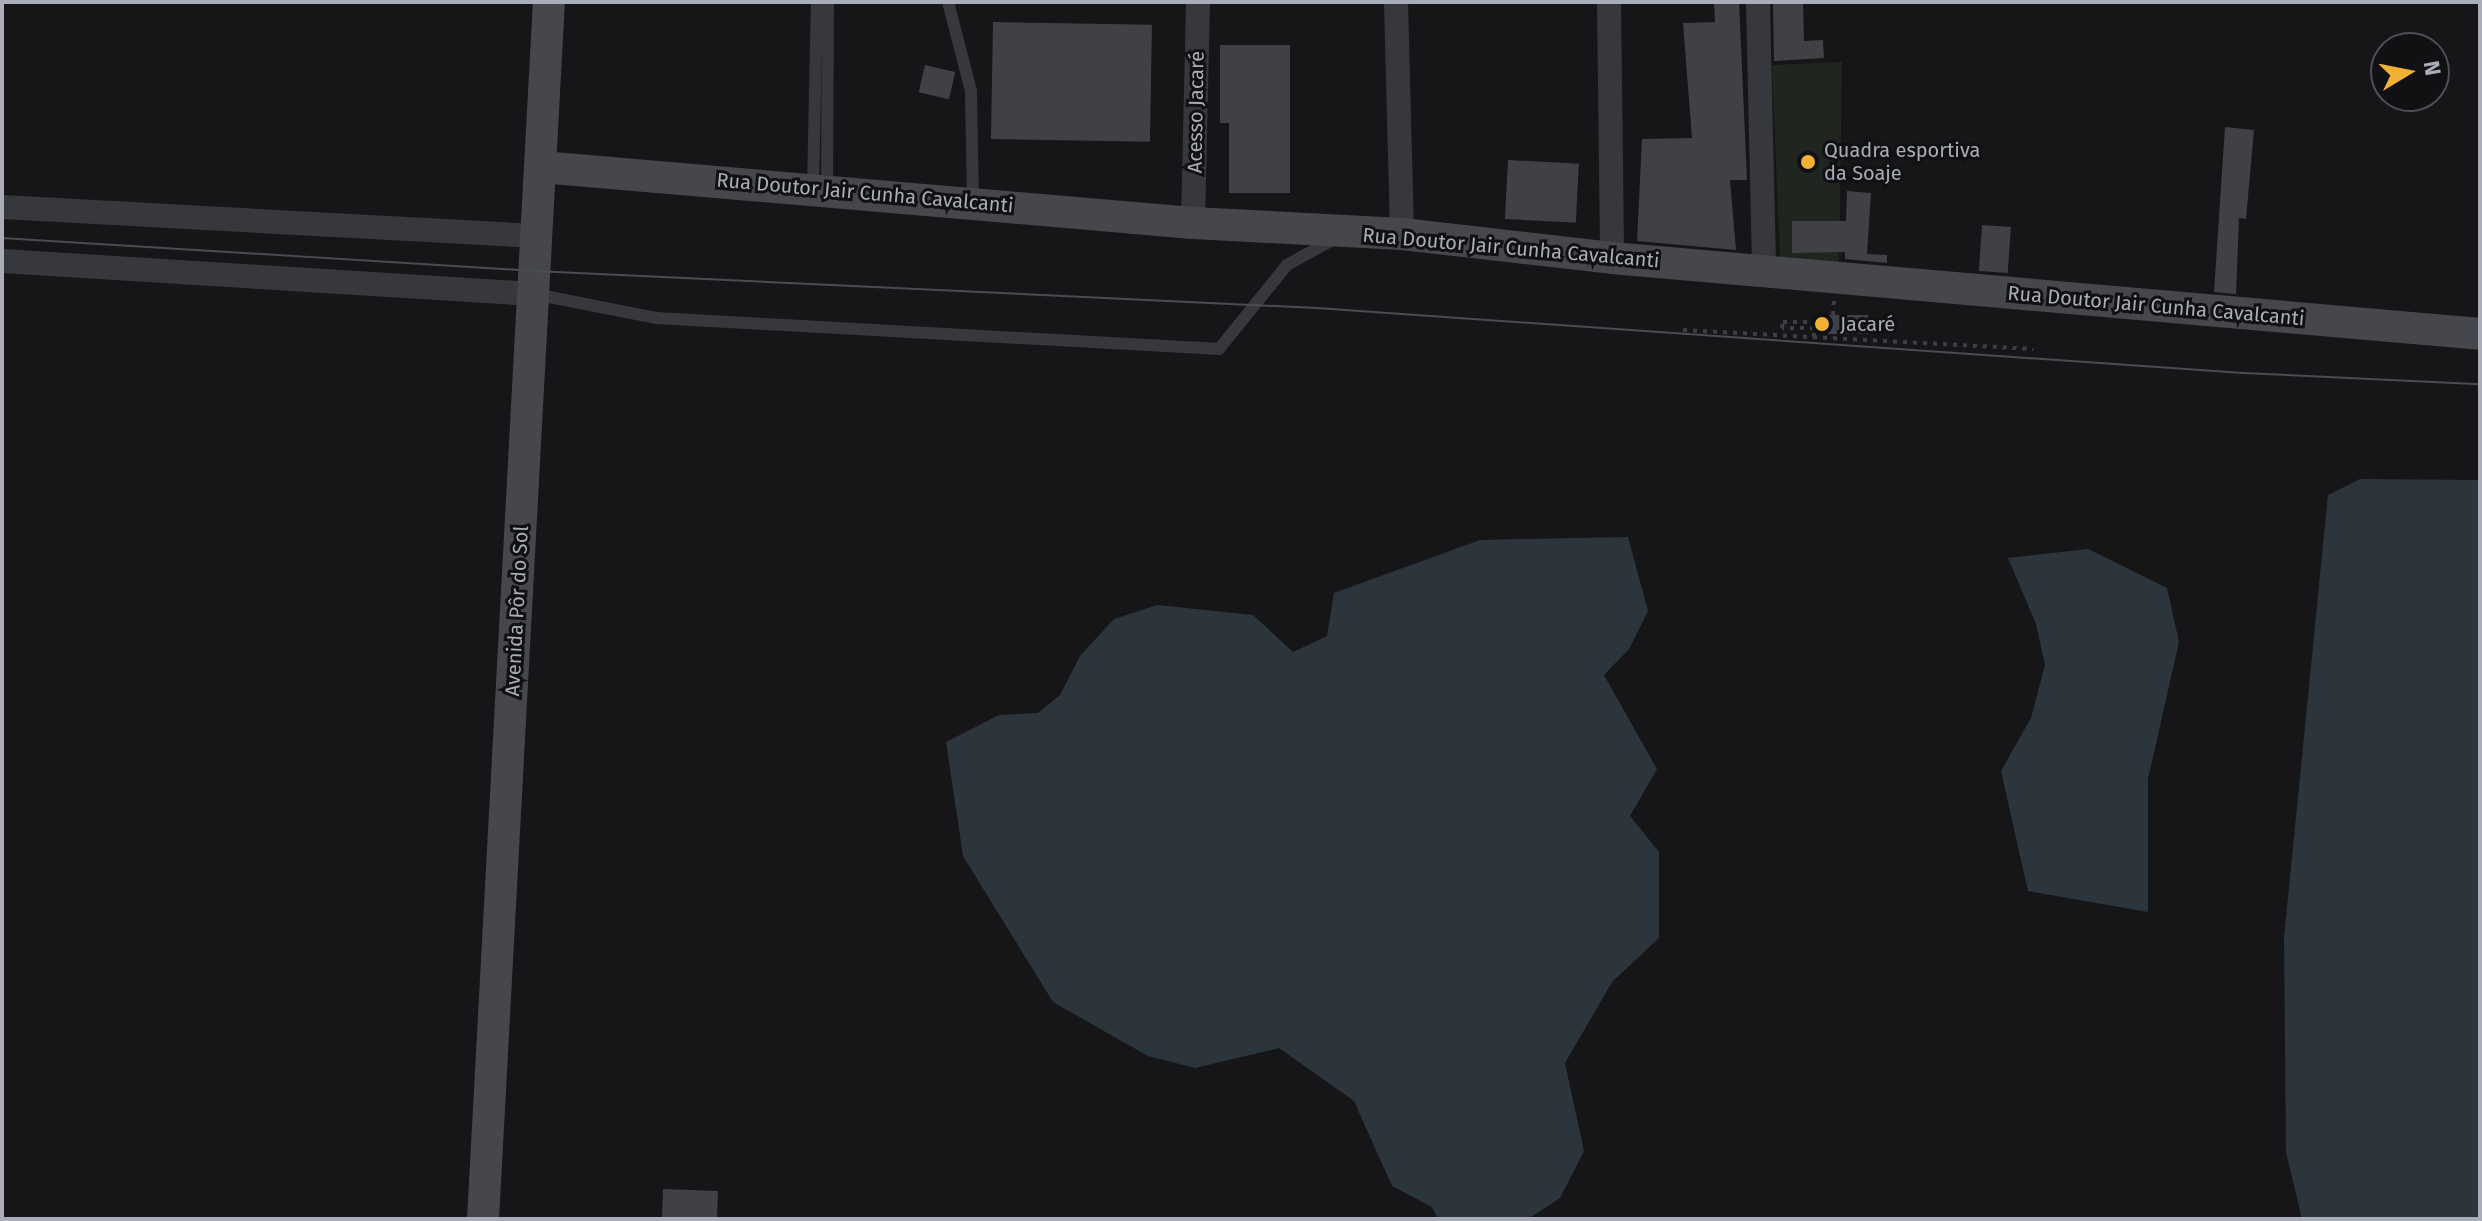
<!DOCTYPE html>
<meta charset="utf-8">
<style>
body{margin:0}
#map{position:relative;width:2482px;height:1221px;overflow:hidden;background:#161618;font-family:"Fira Sans",sans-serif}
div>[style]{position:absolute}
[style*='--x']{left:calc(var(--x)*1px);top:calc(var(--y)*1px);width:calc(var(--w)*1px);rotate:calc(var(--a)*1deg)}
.green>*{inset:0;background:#1e261f}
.water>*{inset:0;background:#2c353c}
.building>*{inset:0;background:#404145;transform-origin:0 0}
.path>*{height:4px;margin-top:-2px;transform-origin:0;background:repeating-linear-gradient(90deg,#3d3f44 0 4px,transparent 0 10px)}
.lane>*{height:12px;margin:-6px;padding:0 6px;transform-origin:6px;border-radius:6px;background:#37383d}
.street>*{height:24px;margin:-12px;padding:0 12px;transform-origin:12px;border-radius:12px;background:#37383d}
.secondary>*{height:32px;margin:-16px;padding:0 16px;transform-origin:16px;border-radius:16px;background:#45474d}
.tram>*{height:2px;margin:-1px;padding:0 1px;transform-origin:1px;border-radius:1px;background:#4a4c52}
.dots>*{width:22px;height:22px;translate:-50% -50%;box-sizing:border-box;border:4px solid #111113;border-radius:50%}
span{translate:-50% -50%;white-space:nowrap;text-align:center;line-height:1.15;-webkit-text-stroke:6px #111113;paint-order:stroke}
.street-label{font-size:20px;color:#a8adb8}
.poi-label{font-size:20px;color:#a8adb8}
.left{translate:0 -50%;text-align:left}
.frame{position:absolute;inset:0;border:4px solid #a8adb8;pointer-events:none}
.north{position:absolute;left:2370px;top:32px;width:80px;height:80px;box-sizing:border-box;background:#111113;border:2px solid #4d4f55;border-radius:50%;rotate:80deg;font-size:22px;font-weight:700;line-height:32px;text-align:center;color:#a8adb8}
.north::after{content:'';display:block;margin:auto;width:28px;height:36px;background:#f2b134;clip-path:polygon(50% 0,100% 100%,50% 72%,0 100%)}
</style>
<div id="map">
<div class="green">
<div style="clip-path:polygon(1842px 62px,1839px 266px,1780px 258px,1772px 65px)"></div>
</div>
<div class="water">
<div style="clip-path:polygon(2360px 479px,2480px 480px,2480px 1219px,2302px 1219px,2286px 1152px,2284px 938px,2328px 495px)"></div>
<div style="clip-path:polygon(1628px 537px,1648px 611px,1629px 649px,1604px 675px,1657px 769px,1630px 816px,1659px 852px,1659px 938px,1612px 982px,1565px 1063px,1584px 1151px,1560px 1198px,1528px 1219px,1438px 1219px,1432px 1207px,1392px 1186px,1354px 1101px,1279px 1048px,1195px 1068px,1148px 1056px,1053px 1002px,963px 856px,946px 742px,999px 715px,1038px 713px,1060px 695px,1080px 656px,1114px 619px,1157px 605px,1253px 615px,1293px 652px,1327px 636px,1334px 593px,1480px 540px)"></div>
<div style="clip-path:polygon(2088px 549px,2167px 588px,2179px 642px,2148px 779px,2148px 912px,2028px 891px,2001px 771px,2031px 718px,2045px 665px,2036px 624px,2008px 558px)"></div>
</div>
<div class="building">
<div style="clip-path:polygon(1714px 2px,1739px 2px,1747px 180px,1730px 180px,1736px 250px,1637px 241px,1642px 139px,1692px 138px,1683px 23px,1715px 22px)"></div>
<div style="clip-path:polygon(1773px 2px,1803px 2px,1804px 41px,1823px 40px,1824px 58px,1774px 61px)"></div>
<div style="left:993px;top:22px;width:159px;height:117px;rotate:1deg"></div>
<div style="clip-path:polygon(1220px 45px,1290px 45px,1290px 193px,1229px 193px,1229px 123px,1220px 123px)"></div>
<div style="left:925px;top:65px;width:31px;height:28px;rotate:13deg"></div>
<div style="clip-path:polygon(2225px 127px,2254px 130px,2246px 219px,2239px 218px,2236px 294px,2214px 292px)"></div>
<div style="left:1508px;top:160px;width:71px;height:59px;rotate:3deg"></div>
<div style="clip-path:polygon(1847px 191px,1871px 193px,1867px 254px,1887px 255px,1887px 263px,1845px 259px,1845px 252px,1792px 253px,1792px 221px,1846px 221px)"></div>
<div style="left:1982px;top:225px;width:29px;height:46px;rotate:4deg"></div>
<div style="left:1819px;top:315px;width:49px;height:19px"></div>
<div style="left:663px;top:1189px;width:55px;height:30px;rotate:2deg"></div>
</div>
<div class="path">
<div style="--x:1833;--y:315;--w:14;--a:-86"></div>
<div style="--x:1683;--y:330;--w:351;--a:3.1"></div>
<div style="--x:1814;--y:337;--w:9;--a:-90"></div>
<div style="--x:1814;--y:328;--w:32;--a:180"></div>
<div style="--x:1782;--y:328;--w:6;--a:-81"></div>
<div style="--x:1783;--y:322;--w:36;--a:0"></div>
</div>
<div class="lane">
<div style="--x:948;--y:2;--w:92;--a:75.5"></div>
<div style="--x:971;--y:91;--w:111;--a:89"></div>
<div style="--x:813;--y:188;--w:186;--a:-88.8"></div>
<div style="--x:827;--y:190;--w:188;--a:-89.7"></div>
<div style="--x:534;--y:294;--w:124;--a:11.1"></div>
<div style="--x:656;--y:318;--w:564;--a:3.15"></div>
<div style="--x:1219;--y:349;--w:108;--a:-51"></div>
<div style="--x:1287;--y:265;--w:56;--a:-28.9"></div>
</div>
<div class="street">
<div style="--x:1396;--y:2;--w:232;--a:88.5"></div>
<div style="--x:1609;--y:2;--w:256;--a:89.3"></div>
<div style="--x:1758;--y:2;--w:267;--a:88.7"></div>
<div style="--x:2;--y:207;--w:537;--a:3.1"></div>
<div style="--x:1193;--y:223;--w:221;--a:-88.7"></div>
<div style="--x:2;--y:261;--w:533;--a:3.55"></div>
</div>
<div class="secondary">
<div style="--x:541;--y:167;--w:654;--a:4.91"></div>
<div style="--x:1193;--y:223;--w:209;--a:3"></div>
<div style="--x:1402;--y:234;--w:211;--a:6.5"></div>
<div style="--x:1612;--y:258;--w:871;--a:5"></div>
<div style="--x:483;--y:1219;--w:1219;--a:-86.9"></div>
</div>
<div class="tram">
<div style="--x:2;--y:238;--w:534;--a:3.54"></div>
<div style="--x:535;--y:271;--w:783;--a:2.71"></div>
<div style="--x:1317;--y:308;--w:928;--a:4.02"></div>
<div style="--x:2243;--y:373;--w:237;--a:2.7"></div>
</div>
<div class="dots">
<div style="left:1808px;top:162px;background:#f2b134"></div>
<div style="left:1822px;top:324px;background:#f2b134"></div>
</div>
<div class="street-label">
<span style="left:1196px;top:112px;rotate:-89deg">Acesso Jacaré</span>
<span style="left:865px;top:193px;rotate:5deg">Rua Doutor Jair Cunha Cavalcanti</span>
<span style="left:1511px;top:248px;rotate:5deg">Rua Doutor Jair Cunha Cavalcanti</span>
<span style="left:2156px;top:306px;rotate:5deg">Rua Doutor Jair Cunha Cavalcanti</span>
<span style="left:517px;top:611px;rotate:-87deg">Avenida Pôr do Sol</span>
</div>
<div class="poi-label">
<span class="left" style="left:1824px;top:162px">Quadra esportiva<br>da Soaje</span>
<span class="left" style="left:1840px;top:324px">Jacaré</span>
</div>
<div class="frame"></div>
<div class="north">N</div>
</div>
